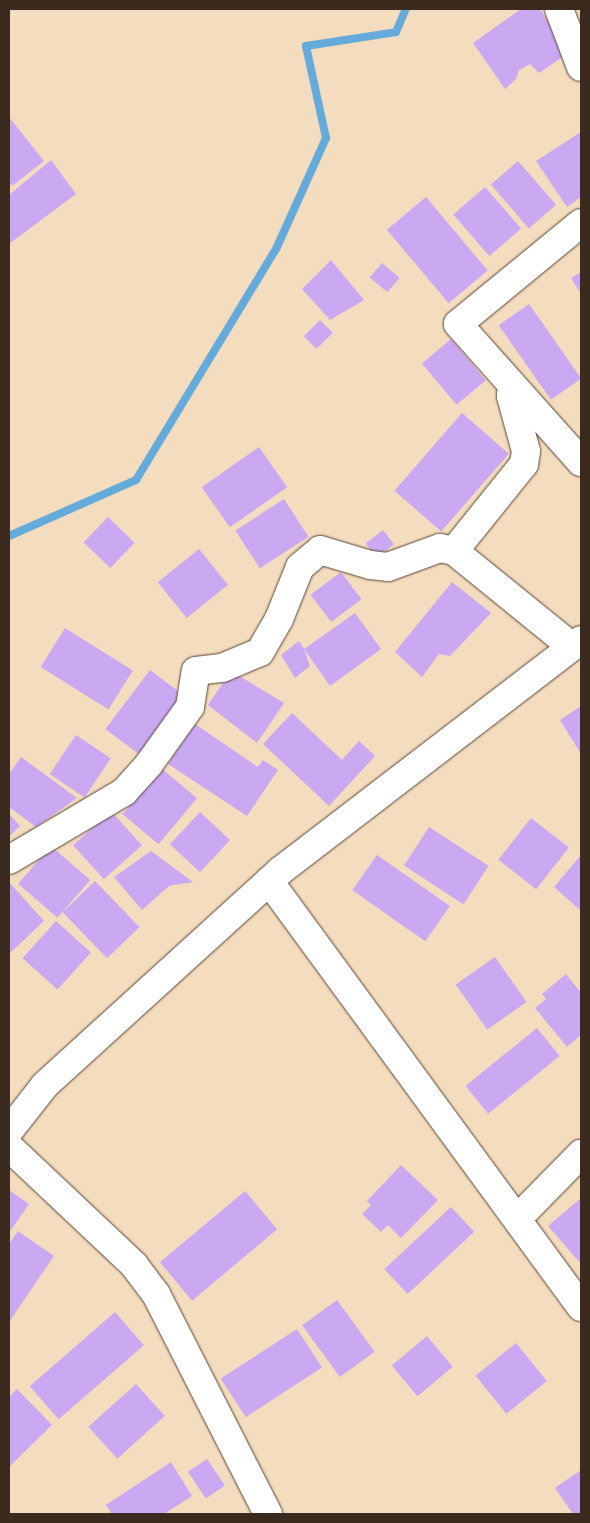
<!DOCTYPE html>
<style>
body{margin:0}
#map{position:relative;width:590px;height:1523px;overflow:hidden;background:#f4dcbe;font-family:Kalam,sans-serif}
div>[style]{position:absolute}
[style*='--x']{left:calc(var(--x)*1px);top:calc(var(--y)*1px);width:calc(var(--w)*1px);rotate:calc(var(--a)*1deg)}
.stream>*{height:8px;margin:-4px;padding:0 4px;transform-origin:4px;border-radius:4px;background:#64abdb}
.building>*{inset:0;background:#caa9f2;transform-origin:0 0}
.roads{filter:drop-shadow(0 0 1px #574536) drop-shadow(0 0 1px #574536)}
.minor>*{height:28px;margin:-14px;padding:0 14px;transform-origin:14px;border-radius:14px;background:#fff}
span{translate:-50% -50%;white-space:nowrap;text-align:center;line-height:1.15;-webkit-text-stroke:4px #fbf7ec;paint-order:stroke}
.frame{position:absolute;inset:0;border:10px solid #3b2a1e;pointer-events:none}
</style>
<div id="map">
<div class="stream">
<div style="--x:9;--y:536;--w:139;--a:-23.8"></div>
<div style="--x:136;--y:480;--w:272;--a:-58.8"></div>
<div style="--x:277;--y:247;--w:120;--a:-65.8"></div>
<div style="--x:326;--y:138;--w:94;--a:-102.3"></div>
<div style="--x:306;--y:46;--w:91;--a:-8.8"></div>
<div style="--x:396;--y:32;--w:25;--a:-67"></div>
</div>
<div class="building">
<div style="clip-path:polygon(521px 9px,540px 9px,567px 54px,539px 73px,530px 64px,519px 70px,516px 79px,505px 89px,473px 43px)"></div>
<div style="clip-path:polygon(9px 117px,44px 161px,12px 186px,9px 182px)"></div>
<div style="clip-path:polygon(581px 132px,581px 197px,567px 207px,536px 161px)"></div>
<div style="clip-path:polygon(51px 160px,76px 194px,9px 244px,9px 195px)"></div>
<div style="left:518px;top:161px;width:58px;height:36px;rotate:49deg"></div>
<div style="left:485px;top:187px;width:55px;height:42px;rotate:49deg"></div>
<div style="left:426px;top:197px;width:96px;height:51px;rotate:50deg"></div>
<div style="clip-path:polygon(331px 260px,364px 300px,330px 320px,302px 289px)"></div>
<div style="left:382px;top:263px;width:23px;height:19px;rotate:40deg"></div>
<div style="clip-path:polygon(581px 272px,581px 294px,571px 278px)"></div>
<div style="left:529px;top:304px;width:91px;height:37px;rotate:55deg"></div>
<div style="left:320px;top:320px;width:18px;height:23px;rotate:45deg"></div>
<div style="left:451px;top:339px;width:54px;height:38px;rotate:50deg"></div>
<div style="left:462px;top:413px;width:62px;height:103px;rotate:41deg"></div>
<div style="left:259px;top:447px;width:49px;height:70px;rotate:55deg"></div>
<div style="left:284px;top:499px;width:45px;height:58px;rotate:57deg"></div>
<div style="left:108px;top:517px;width:37px;height:35px;rotate:44deg"></div>
<div style="left:383px;top:530px;width:18px;height:22px;rotate:52deg"></div>
<div style="left:199px;top:549px;width:46px;height:53px;rotate:51deg"></div>
<div style="left:341px;top:572px;width:34px;height:38px;rotate:53deg"></div>
<div style="clip-path:polygon(452px 582px,491px 613px,450px 656px,439px 654px,422px 677px,395px 652px)"></div>
<div style="clip-path:polygon(355px 613px,381px 649px,330px 686px,304px 649px,310px 666px,295px 678px,281px 655px,299px 641px,304px 649px)"></div>
<div style="left:65px;top:628px;width:80px;height:46px;rotate:32deg"></div>
<div style="left:150px;top:670px;width:44px;height:74px;rotate:37deg"></div>
<div style="clip-path:polygon(231px 671px,284px 703px,257px 743px,208px 705px)"></div>
<div style="clip-path:polygon(581px 706px,581px 754px,560px 720px)"></div>
<div style="clip-path:polygon(292px 713px,342px 760px,359px 741px,375px 756px,329px 806px,263px 744px)"></div>
<div style="clip-path:polygon(195px 724px,258px 767px,263px 760px,278px 770px,247px 816px,168px 764px)"></div>
<div style="left:76px;top:735px;width:42px;height:47px;rotate:34deg"></div>
<div style="clip-path:polygon(21px 757px,77px 798px,36px 827px,9px 807px,9px 774px)"></div>
<div style="left:161px;top:768px;width:47px;height:60px;rotate:40deg"></div>
<div style="left:111px;top:811px;width:46px;height:51px;rotate:48deg"></div>
<div style="left:200px;top:812px;width:41px;height:44px;rotate:43deg"></div>
<div style="clip-path:polygon(9px 814px,20px 826px,9px 837px)"></div>
<div style="left:531px;top:818px;width:48px;height:53px;rotate:38deg"></div>
<div style="left:429px;top:827px;width:71px;height:46px;rotate:33deg"></div>
<div style="left:51px;top:846px;width:52px;height:50px;rotate:41deg"></div>
<div style="clip-path:polygon(151px 851px,193px 882px,169px 886px,142px 910px,114px 877px)"></div>
<div style="left:377px;top:855px;width:89px;height:43px;rotate:35deg"></div>
<div style="clip-path:polygon(581px 855px,581px 911px,554px 887px)"></div>
<div style="left:95px;top:881px;width:64px;height:45px;rotate:46deg"></div>
<div style="clip-path:polygon(9px 882px,44px 921px,9px 954px)"></div>
<div style="left:56px;top:921px;width:47px;height:50px;rotate:42deg"></div>
<div style="left:495px;top:957px;width:55px;height:48px;rotate:55deg"></div>
<div style="clip-path:polygon(566px 974px,581px 993px,581px 1035px,567px 1047px,535px 1008px,546px 999px,542px 994px)"></div>
<div style="left:537px;top:1028px;width:36px;height:92px;rotate:51deg"></div>
<div style="clip-path:polygon(401px 1165px,438px 1200px,401px 1238px,388px 1225px,381px 1232px,362px 1214px,371px 1205px,367px 1201px)"></div>
<div style="clip-path:polygon(9px 1190px,29px 1204px,9px 1233px)"></div>
<div style="left:245px;top:1191px;width:50px;height:111px;rotate:50deg"></div>
<div style="clip-path:polygon(581px 1198px,581px 1264px,548px 1226px)"></div>
<div style="left:451px;top:1207px;width:34px;height:91px;rotate:47deg"></div>
<div style="clip-path:polygon(18px 1231px,54px 1256px,9px 1322px,9px 1244px)"></div>
<div style="left:337px;top:1300px;width:64px;height:43px;rotate:54deg"></div>
<div style="left:115px;top:1312px;width:44px;height:113px;rotate:49deg"></div>
<div style="left:297px;top:1329px;width:46px;height:91px;rotate:57deg"></div>
<div style="left:427px;top:1336px;width:40px;height:46px;rotate:50deg"></div>
<div style="left:516px;top:1343px;width:49px;height:52px;rotate:51deg"></div>
<div style="left:136px;top:1384px;width:43px;height:64px;rotate:48deg"></div>
<div style="clip-path:polygon(17px 1389px,52px 1425px,9px 1467px,9px 1397px)"></div>
<div style="left:207px;top:1459px;width:32px;height:23px;rotate:56deg"></div>
<div style="clip-path:polygon(171px 1462px,192px 1496px,164px 1514px,112px 1514px,106px 1505px)"></div>
<div style="clip-path:polygon(581px 1470px,581px 1514px,573px 1514px,555px 1488px)"></div>
</div>
<div class="roads">
<div class="minor">
<div style="--x:559;--y:9;--w:62;--a:69.2"></div>
<div style="--x:581;--y:223;--w:159;--a:140.6"></div>
<div style="--x:458;--y:324;--w:185;--a:48.3"></div>
<div style="--x:454;--y:551;--w:112;--a:-51.2"></div>
<div style="--x:524;--y:464;--w:13;--a:-81"></div>
<div style="--x:526;--y:451;--w:57;--a:-105.3"></div>
<div style="--x:511;--y:396;--w:11;--a:-85"></div>
<div style="--x:9;--y:860;--w:134;--a:-30.6"></div>
<div style="--x:124;--y:792;--w:38;--a:-48"></div>
<div style="--x:149;--y:764;--w:70;--a:-54.3"></div>
<div style="--x:190;--y:707;--w:36;--a:-81"></div>
<div style="--x:196;--y:671;--w:26;--a:-7"></div>
<div style="--x:222;--y:668;--w:41;--a:-22.8"></div>
<div style="--x:260;--y:652;--w:38;--a:-60"></div>
<div style="--x:279;--y:619;--w:56;--a:-68"></div>
<div style="--x:300;--y:567;--w:26;--a:-40"></div>
<div style="--x:320;--y:550;--w:52;--a:16.7"></div>
<div style="--x:370;--y:565;--w:18;--a:6"></div>
<div style="--x:388;--y:567;--w:55;--a:-20.1"></div>
<div style="--x:440;--y:548;--w:14;--a:12"></div>
<div style="--x:454;--y:551;--w:151;--a:39.1"></div>
<div style="--x:269;--y:881;--w:528;--a:53.78"></div>
<div style="--x:9;--y:1131;--w:58;--a:-52"></div>
<div style="--x:45;--y:1085;--w:318;--a:-42.3"></div>
<div style="--x:280;--y:871;--w:379;--a:-37.5"></div>
<div style="--x:9;--y:1147;--w:172;--a:43.3"></div>
<div style="--x:134;--y:1265;--w:36;--a:53"></div>
<div style="--x:156;--y:1294;--w:247;--a:63"></div>
<div style="--x:518;--y:1218;--w:90;--a:-45.5"></div>
</div>
</div>
<div class="frame"></div>
</div>
